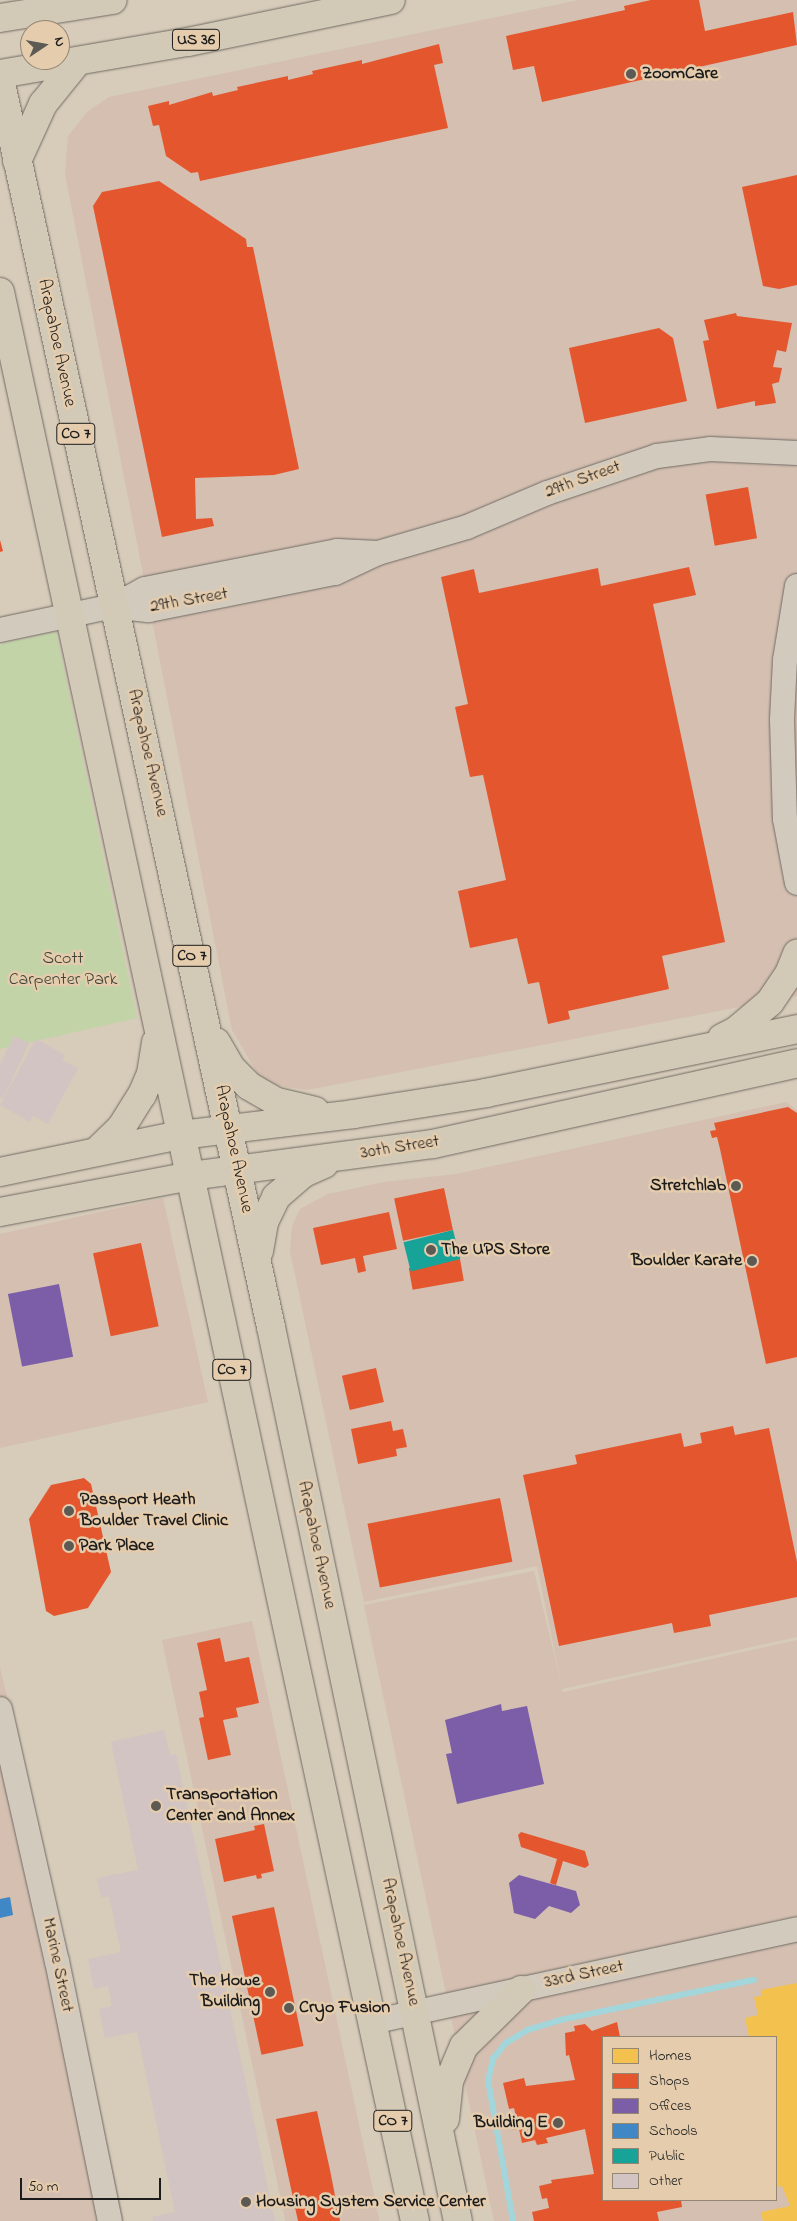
<!DOCTYPE html>
<style>
body{margin:0}
#map{position:relative;width:797px;height:2221px;overflow:hidden;background:#d7cbba;font-family:"Indie Flower",sans-serif}
div>[style]{position:absolute}
[style*='--x']{left:calc(var(--x)*1px);top:calc(var(--y)*1px);width:calc(var(--w)*1px);rotate:calc(var(--a)*1deg)}
.built>*{inset:0;background:#d4bfb1;transform-origin:0 0}
.green>*{inset:0;background:#c1d3a7}
.homes>*{inset:0;background:#f2c14e}
.shops>*{inset:0;background:#e4572e;transform-origin:0 0}
.offices>*{inset:0;background:#7b5ea7;transform-origin:0 0}
.schools>*{inset:0;background:#3f88c5}
.public>*{inset:0;background:#17a398;transform-origin:0 0}
.stream>*{height:5.5px;margin:-2.75px;padding:0 2.75px;transform-origin:2.75px;border-radius:2.75px;background:#a2d6db}
.building>*{inset:0;background:#d2c4c2}
.roads{filter:drop-shadow(0 0 1px #706b63) drop-shadow(0 0 1px #706b63)}
.minor>*{height:24px;margin:-12px;padding:0 12px;transform-origin:12px;border-radius:12px;background:#d3cabe}
.major>*{height:28px;margin:-14px;padding:0 14px;transform-origin:14px;border-radius:14px;background:#d2cab7}
.highway>*{height:28px;margin:-14px;padding:0 14px;transform-origin:14px;border-radius:14px;background:#d2cab7}
.dots>*{width:14px;height:14px;translate:-50% -50%;box-sizing:border-box;border:2px solid #e4ccad;border-radius:50%}
span{translate:-50% -50%;white-space:nowrap;text-align:center;line-height:1.15;-webkit-text-stroke:5px #e4ccad;paint-order:stroke}
.shield-label span{padding:1px 4px;background:#e4ccad;border:1px solid;border-radius:4px;-webkit-text-stroke-width:0}
.shield-label{font-size:16px;color:#1c1c1c;font-weight:700}
.poi-label{font-size:18px;color:#1c1c1c;font-weight:700}
.left{translate:0 -50%;text-align:left}
.right{translate:-100% -50%;text-align:right}
.street-label{font-size:18px;color:#1c1c1c}
.park-label{font-size:18px;color:#394235}
.legend{position:absolute;left:602px;top:2036px;width:175px;height:165px;box-sizing:border-box;background:#e4ccad;border:1px solid #948673;margin:0;padding:6px 9px;list-style:none;font-size:15px;color:#1c1c1c}
.legend li{display:flex;align-items:center;gap:10px;height:25px}
.legend b{width:25px;border:1px solid #948673}
.north{position:absolute;left:20px;top:20px;width:50px;height:50px;box-sizing:border-box;background:#e4ccad;border:1px solid #948673;border-radius:50%;rotate:78deg;font-size:14px;font-weight:700;line-height:20px;text-align:center;color:#1c1c1c}
.north::after{content:'';display:block;margin:auto;width:18px;height:22px;background:#5d5953;clip-path:polygon(50% 0,100% 100%,50% 72%,0 100%)}
.scale{position:absolute;left:20px;top:2178px;width:141px;height:22px;box-sizing:border-box;border:2px solid #1c1c1c;border-top:0;padding-left:6px;font-size:15px;line-height:18px;white-space:nowrap;color:#1c1c1c;-webkit-text-stroke:4px #e4ccad;paint-order:stroke}
</style>
<div id="map">
<div class="built">
<div style="clip-path:polygon(579px 0,797px 0,797px 996px,307px 1090px,263px 1083px,232px 1030px,65px 174px,68px 136px,87px 112px,109px 97px)"></div>
<div style="clip-path:polygon(evenodd,786px 1102px,797px 1110px,797px 1637px,562px 1689px,563px 1692px,797px 1640px,797px 2221px,494px 2221px,364px 1605px,534px 1571px,562px 1687px,537px 1566px,364px 1602px,290px 1251px,292px 1226px,300px 1209px,328px 1194px,384px 1182px,456px 1174px,786px 1102px,603px 2037px,776px 2037px,776px 2200px,603px 2200px,603px 2037px)"></div>
<div style="clip-path:polygon(163px 1198px,208px 1402px,0 1448px,0 1234px)"></div>
<div style="left:252px;top:1621px;width:613px;height:92px;rotate:78deg"></div>
<div style="clip-path:polygon(0 1668px,42px 1839px,124px 2221px,0 2221px)"></div>
</div>
<div class="green">
<div style="clip-path:polygon(56px 632px,137px 1018px,0 1049px,0 644px)"></div>
</div>
<div class="homes">
<div style="clip-path:polygon(797px 1983px,797px 2221px,763px 2221px,761px 2212px,790px 2206px,782px 2186px,776px 2187px,776px 2037px,749px 2037px,745px 2018px,758px 2015px,754px 1997px,762px 1996px,761px 1990px)"></div>
</div>
<div class="shops">
<div style="clip-path:polygon(651px 0,699px 0,705px 31px,793px 12px,797px 45px,542px 102px,534px 66px,513px 70px,506px 36px,625px 10px,624px 6px)"></div>
<div style="clip-path:polygon(439px 44px,443px 63px,434px 65px,448px 128px,200px 181px,198px 172px,191px 173px,166px 156px,159px 125px,153px 126px,148px 106px,169px 101px,169px 105px,212px 92px,213px 96px,238px 90px,237px 87px,288px 76px,288px 80px,313px 74px,312px 71px,362px 60px,362px 64px)"></div>
<div style="clip-path:polygon(797px 175px,797px 285px,779px 289px,763px 286px,742px 187px)"></div>
<div style="clip-path:polygon(159px 181px,246px 239px,247px 247px,253px 247px,299px 469px,274px 475px,195px 478px,196px 519px,212px 518px,214px 526px,162px 537px,93px 206px,102px 192px)"></div>
<div style="clip-path:polygon(736px 313px,737px 316px,792px 323px,786px 352px,777px 350px,773px 367px,782px 368px,779px 382px,772px 384px,776px 403px,755px 406px,755px 401px,717px 409px,703px 341px,709px 340px,704px 320px)"></div>
<div style="clip-path:polygon(659px 328px,673px 338px,687px 401px,585px 423px,569px 348px)"></div>
<div style="left:748px;top:487px;width:52px;height:43px;rotate:80deg"></div>
<div style="clip-path:polygon(0 540px,3px 551px,0 552px)"></div>
<div style="clip-path:polygon(689px 567px,696px 595px,653px 604px,725px 942px,662px 956px,669px 989px,568px 1011px,570px 1019px,548px 1024px,539px 982px,528px 984px,517px 938px,470px 948px,458px 891px,506px 880px,483px 775px,470px 777px,455px 707px,468px 704px,441px 577px,474px 569px,479px 593px,598px 568px,601px 586px)"></div>
<div style="clip-path:polygon(788px 1107px,797px 1113px,797px 1357px,766px 1364px,720px 1149px,717px 1137px,712px 1138px,710px 1131px,716px 1130px,714px 1123px)"></div>
<div style="left:444px;top:1188px;width:43px;height:51px;rotate:78deg"></div>
<div style="clip-path:polygon(389px 1212px,397px 1249px,363px 1256px,366px 1271px,358px 1273px,355px 1258px,321px 1265px,313px 1228px)"></div>
<div style="left:141px;top:1243px;width:85px;height:49px;rotate:78deg"></div>
<div style="left:460px;top:1259px;width:22px;height:52px;rotate:80deg"></div>
<div style="left:376px;top:1368px;width:35px;height:35px;rotate:77deg"></div>
<div style="clip-path:polygon(391px 1421px,393px 1431px,403px 1429px,407px 1447px,396px 1449px,397px 1456px,358px 1464px,351px 1429px)"></div>
<div style="clip-path:polygon(733px 1426px,735px 1435px,769px 1428px,797px 1562px,797px 1597px,709px 1615px,711px 1626px,674px 1633px,672px 1623px,559px 1646px,523px 1475px,577px 1464px,575px 1455px,681px 1433px,684px 1447px,702px 1443px,700px 1433px)"></div>
<div style="clip-path:polygon(84px 1478px,91px 1484px,111px 1572px,88px 1608px,54px 1616px,46px 1611px,29px 1519px,51px 1485px)"></div>
<div style="left:500px;top:1498px;width:65px;height:135px;rotate:79deg"></div>
<div style="clip-path:polygon(220px 1638px,225px 1662px,249px 1657px,259px 1703px,236px 1708px,238px 1717px,223px 1720px,231px 1755px,208px 1760px,199px 1718px,204px 1717px,199px 1692px,207px 1690px,197px 1643px)"></div>
<div style="clip-path:polygon(264px 1824px,274px 1871px,261px 1874px,262px 1878px,257px 1879px,256px 1875px,224px 1882px,215px 1839px,255px 1830px,254px 1826px)"></div>
<div style="clip-path:polygon(521px 1832px,585px 1851px,589px 1865px,585px 1868px,563px 1861px,556px 1885px,550px 1883px,557px 1859px,521px 1847px,518px 1835px)"></div>
<div style="left:274px;top:1907px;width:142px;height:43px;rotate:78deg"></div>
<div style="clip-path:polygon(617px 2022px,620px 2037px,603px 2037px,603px 2200px,681px 2200px,682px 2207px,657px 2212px,659px 2221px,534px 2221px,532px 2212px,549px 2208px,547px 2198px,542px 2199px,539px 2186px,552px 2183px,551px 2180px,594px 2174px,585px 2129px,546px 2138px,548px 2143px,537px 2145px,535px 2140px,522px 2143px,519px 2129px,513px 2130px,511px 2118px,516px 2117px,514px 2108px,509px 2109px,503px 2083px,524px 2078px,526px 2086px,575px 2080px,569px 2055px,566px 2056px,565px 2033px,575px 2031px,574px 2026px,585px 2024px,592px 2031px)"></div>
<div style="clip-path:polygon(317px 2111px,330px 2170px,340px 2221px,298px 2221px,276px 2119px)"></div>
</div>
<div class="offices">
<div style="left:59px;top:1284px;width:74px;height:52px;rotate:79deg"></div>
<div style="clip-path:polygon(501px 1704px,502px 1711px,527px 1706px,544px 1784px,457px 1804px,446px 1754px,452px 1753px,445px 1720px)"></div>
<div style="clip-path:polygon(519px 1875px,576px 1891px,580px 1905px,571px 1913px,549px 1906px,535px 1919px,514px 1913px,509px 1883px)"></div>
</div>
<div class="schools">
<div style="clip-path:polygon(10px 1897px,13px 1915px,0 1918px,0 1899px)"></div>
</div>
<div class="public">
<div style="left:453px;top:1230px;width:30px;height:51px;rotate:76deg"></div>
</div>
<div class="stream">
<div style="--x:513;--y:2221;--w:142;--a:-100.1"></div>
<div style="--x:488;--y:2081;--w:23;--a:-77"></div>
<div style="--x:493;--y:2059;--w:21;--a:-51"></div>
<div style="--x:506;--y:2043;--w:26;--a:-31"></div>
<div style="--x:528;--y:2030;--w:34;--a:-17"></div>
<div style="--x:560;--y:2020;--w:198;--a:-11.7"></div>
</div>
<div class="building">
<div style="clip-path:polygon(14px 1036px,29px 1043px,3px 1098px,0 1097px,0 1064px)"></div>
<div style="clip-path:polygon(36px 1039px,65px 1055px,62px 1060px,78px 1068px,48px 1124px,33px 1116px,30px 1122px,0 1105px)"></div>
<div style="clip-path:polygon(164px 1730px,170px 1755px,176px 1754px,275px 2221px,153px 2221px,152px 2217px,175px 2212px,137px 2032px,105px 2038px,99px 2009px,112px 2006px,108px 1986px,94px 1989px,88px 1959px,121px 1952px,109px 1896px,101px 1898px,97px 1878px,138px 1870px,111px 1742px)"></div>
</div>
<div class="roads">
<div class="minor">
<div style="--x:797;--y:586;--w:75;--a:99.2"></div>
<div style="--x:785;--y:660;--w:60;--a:92.9"></div>
<div style="--x:782;--y:720;--w:99;--a:88.3"></div>
<div style="--x:785;--y:819;--w:65;--a:79.4"></div>
<div style="--x:114;--y:606;--w:35;--a:7"></div>
<div style="--x:149;--y:610;--w:190;--a:-11.3"></div>
<div style="--x:335;--y:573;--w:47;--a:-24.9"></div>
<div style="--x:378;--y:553;--w:93;--a:-16.3"></div>
<div style="--x:467;--y:527;--w:87;--a:-23"></div>
<div style="--x:547;--y:493;--w:116;--a:-18.6"></div>
<div style="--x:657;--y:456;--w:53;--a:-7.5"></div>
<div style="--x:710;--y:449;--w:87;--a:2.6"></div>
<div style="--x:0;--y:630;--w:116;--a:-11.9"></div>
<div style="--x:114;--y:606;--w:35;--a:-29"></div>
<div style="--x:145;--y:589;--w:196;--a:-11.2"></div>
<div style="--x:337;--y:551;--w:41;--a:2.8"></div>
<div style="--x:0;--y:1709;--w:258;--a:77.3"></div>
<div style="--x:57;--y:1961;--w:265;--a:78.5"></div>
<div style="--x:372;--y:2022;--w:435;--a:-12.3"></div>
</div>
<div class="major">
<div style="--x:0;--y:79;--w:1277;--a:77.75"></div>
<div style="--x:271;--y:1327;--w:913;--a:78.19"></div>
<div style="--x:0;--y:292;--w:1973;--a:77.86"></div>
<div style="--x:722;--y:1038;--w:16;--a:-27"></div>
<div style="--x:736;--y:1031;--w:45;--a:-40.5"></div>
<div style="--x:770;--y:1002;--w:34;--a:-56"></div>
<div style="--x:789;--y:974;--w:22;--a:-68"></div>
<div style="--x:216;--y:1042;--w:30;--a:60"></div>
<div style="--x:231;--y:1068;--w:25;--a:45"></div>
<div style="--x:249;--y:1086;--w:32;--a:30"></div>
<div style="--x:277;--y:1102;--w:39;--a:13"></div>
<div style="--x:97;--y:1151;--w:33;--a:-44"></div>
<div style="--x:121;--y:1128;--w:39;--a:-58"></div>
<div style="--x:142;--y:1095;--w:23;--a:-67"></div>
<div style="--x:151;--y:1074;--w:32;--a:-81"></div>
<div style="--x:0;--y:1172;--w:185;--a:-11.6"></div>
<div style="--x:181;--y:1135;--w:174;--a:-6.9"></div>
<div style="--x:354;--y:1114;--w:134;--a:-9"></div>
<div style="--x:486;--y:1093;--w:318;--a:-11.6"></div>
<div style="--x:0;--y:1212;--w:193;--a:-10.7"></div>
<div style="--x:190;--y:1176;--w:245;--a:-7.5"></div>
<div style="--x:433;--y:1144;--w:373;--a:-12.5"></div>
<div style="--x:259;--y:1251;--w:29;--a:-80"></div>
<div style="--x:264;--y:1222;--w:28;--a:-64"></div>
<div style="--x:276;--y:1197;--w:37;--a:-41"></div>
<div style="--x:304;--y:1173;--w:22;--a:-24"></div>
<div style="--x:445;--y:2119;--w:38;--a:-84"></div>
<div style="--x:449;--y:2081;--w:38;--a:-67"></div>
<div style="--x:464;--y:2046;--w:80;--a:-44.5"></div>
</div>
<div class="highway">
<div style="--x:0;--y:18;--w:114;--a:-9.1"></div>
<div style="--x:0;--y:74;--w:191;--a:-9.7"></div>
<div style="--x:188;--y:42;--w:207;--a:-11.7"></div>
<div style="--x:17;--y:161;--w:63;--a:-65.5"></div>
<div style="--x:43;--y:104;--w:54;--a:-51"></div>
</div>
</div>
<div class="dots">
<div style="left:631px;top:74px;background:#5d5953"></div>
<div style="left:736px;top:1186px;background:#5d5953"></div>
<div style="left:431px;top:1250px;background:#5d5953"></div>
<div style="left:752px;top:1261px;background:#5d5953"></div>
<div style="left:69px;top:1511px;background:#5d5953"></div>
<div style="left:69px;top:1546px;background:#5d5953"></div>
<div style="left:156px;top:1806px;background:#5d5953"></div>
<div style="left:270px;top:1992px;background:#5d5953"></div>
<div style="left:289px;top:2008px;background:#5d5953"></div>
<div style="left:558px;top:2123px;background:#5d5953"></div>
<div style="left:246px;top:2202px;background:#5d5953"></div>
</div>
<div class="shield-label">
<span style="left:196px;top:40px">US 36</span>
<span style="left:76px;top:434px">CO 7</span>
<span style="left:192px;top:956px">CO 7</span>
<span style="left:232px;top:1370px">CO 7</span>
<span style="left:393px;top:2121px">CO 7</span>
</div>
<div class="poi-label">
<span class="left" style="left:642px;top:74px">ZoomCare</span>
<span class="right" style="left:726px;top:1186px">Stretchlab</span>
<span class="left" style="left:441px;top:1250px">The UPS Store</span>
<span class="right" style="left:742px;top:1261px">Boulder Karate</span>
<span class="left" style="left:80px;top:1511px">Passport Heath<br>Boulder Travel Clinic</span>
<span class="left" style="left:79px;top:1546px">Park Place</span>
<span class="left" style="left:166px;top:1806px">Transportation<br>Center and Annex</span>
<span class="right" style="left:260px;top:1992px">The Howe<br>Building</span>
<span class="left" style="left:299px;top:2008px">Cryo Fusion</span>
<span class="right" style="left:548px;top:2123px">Building E</span>
<span class="left" style="left:256px;top:2202px">Housing System Service Center</span>
</div>
<div class="street-label">
<span style="left:56px;top:343px;rotate:78deg">Arapahoe Avenue</span>
<span style="left:583px;top:480px;rotate:-20deg">29th Street</span>
<span style="left:189px;top:601px;rotate:-10deg">29th Street</span>
<span style="left:147px;top:753px;rotate:77deg">Arapahoe Avenue</span>
<span style="left:400px;top:1148px;rotate:-9deg">30th Street</span>
<span style="left:233px;top:1149px;rotate:78deg">Arapahoe Avenue</span>
<span style="left:316px;top:1545px;rotate:78deg">Arapahoe Avenue</span>
<span style="left:400px;top:1942px;rotate:78deg">Arapahoe Avenue</span>
<span style="left:57px;top:1965px;rotate:78deg">Marine Street</span>
<span style="left:584px;top:1975px;rotate:-12deg">33rd Street</span>
</div>
<div class="park-label">
<span style="left:63px;top:970px">Scott<br>Carpenter Park</span>
</div>
<ul class="legend">
<li><b style="height:14px;background:#f2c14e"></b>Homes</li>
<li><b style="height:14px;background:#e4572e"></b>Shops</li>
<li><b style="height:14px;background:#7b5ea7"></b>Offices</li>
<li><b style="height:14px;background:#3f88c5"></b>Schools</li>
<li><b style="height:14px;background:#17a398"></b>Public</li>
<li><b style="height:14px;background:#d2c4c2"></b>Other</li>
</ul>
<div class="north">N</div>
<div class="scale">50 m</div>
</div>
